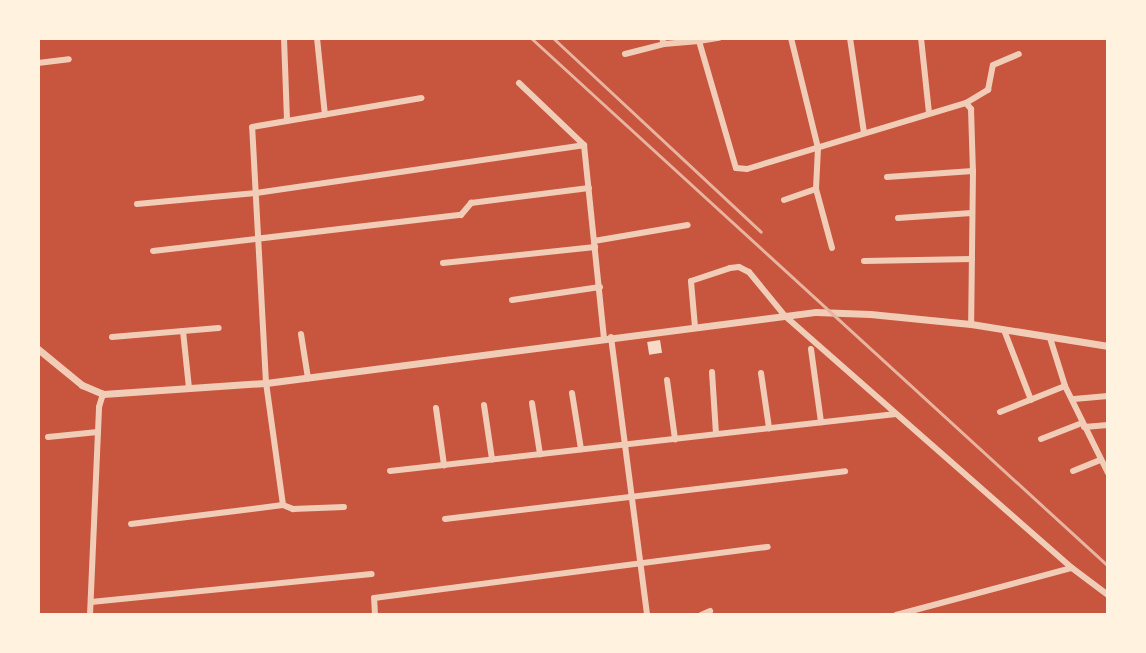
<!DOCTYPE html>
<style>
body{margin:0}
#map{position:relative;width:1146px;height:653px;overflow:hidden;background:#c8553d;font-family:"PT Sans Narrow",sans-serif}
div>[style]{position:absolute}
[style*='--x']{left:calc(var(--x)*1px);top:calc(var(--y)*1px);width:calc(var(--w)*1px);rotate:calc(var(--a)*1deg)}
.building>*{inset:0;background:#f7dbc8;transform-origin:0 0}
.minor>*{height:6px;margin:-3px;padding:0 3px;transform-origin:3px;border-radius:3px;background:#f1ccb7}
.tertiary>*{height:7px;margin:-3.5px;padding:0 3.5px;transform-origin:3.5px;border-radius:3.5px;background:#f1ccb7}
.rail>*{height:3px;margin:-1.5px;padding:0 1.5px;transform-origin:1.5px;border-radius:1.5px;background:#e9b49f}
span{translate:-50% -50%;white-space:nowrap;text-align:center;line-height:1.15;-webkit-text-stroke:6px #fff3e0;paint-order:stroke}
.frame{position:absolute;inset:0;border:40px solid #fff3e0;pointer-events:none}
</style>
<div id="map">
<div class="building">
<div style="left:660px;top:340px;width:13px;height:13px;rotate:81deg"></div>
</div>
<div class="minor">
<div style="--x:284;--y:38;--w:83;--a:87.9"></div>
<div style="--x:317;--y:38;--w:77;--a:84.1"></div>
<div style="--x:662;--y:38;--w:6;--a:72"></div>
<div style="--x:664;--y:44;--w:35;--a:-5"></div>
<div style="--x:699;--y:41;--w:132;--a:73.8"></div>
<div style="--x:736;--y:168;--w:11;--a:5"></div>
<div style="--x:747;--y:169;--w:229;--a:-16.8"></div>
<div style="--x:966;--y:103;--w:26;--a:-31"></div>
<div style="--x:988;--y:90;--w:25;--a:-79"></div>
<div style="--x:993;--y:65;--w:28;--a:-23"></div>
<div style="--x:791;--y:38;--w:113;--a:76.2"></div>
<div style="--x:818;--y:148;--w:41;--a:92.8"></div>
<div style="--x:816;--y:189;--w:61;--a:74.8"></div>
<div style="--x:850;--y:38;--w:96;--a:81.6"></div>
<div style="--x:921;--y:38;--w:75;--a:83.9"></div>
<div style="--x:699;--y:41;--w:20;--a:-9"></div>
<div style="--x:625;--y:54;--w:40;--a:-14.4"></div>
<div style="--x:38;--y:63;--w:31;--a:-7"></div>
<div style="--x:519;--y:83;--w:90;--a:43.6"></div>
<div style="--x:584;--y:145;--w:195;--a:84.1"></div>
<div style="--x:966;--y:103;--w:8;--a:50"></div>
<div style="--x:971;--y:109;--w:62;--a:88.2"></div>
<div style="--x:973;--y:171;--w:153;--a:90.7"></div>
<div style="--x:887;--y:177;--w:86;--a:-4"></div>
<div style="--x:784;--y:200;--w:34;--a:-19"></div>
<div style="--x:137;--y:204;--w:120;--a:-5.3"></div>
<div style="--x:256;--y:193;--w:331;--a:-8.3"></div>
<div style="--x:898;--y:218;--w:74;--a:-3.9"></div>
<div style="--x:594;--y:241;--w:95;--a:-9.7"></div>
<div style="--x:153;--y:251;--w:310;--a:-6.7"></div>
<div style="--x:461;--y:215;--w:16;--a:-50"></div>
<div style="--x:471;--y:203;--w:119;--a:-7.2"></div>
<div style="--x:864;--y:261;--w:108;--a:-1.1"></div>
<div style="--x:443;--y:263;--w:153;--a:-6"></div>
<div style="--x:512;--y:300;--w:89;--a:-8.4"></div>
<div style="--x:695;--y:327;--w:46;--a:-95"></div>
<div style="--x:691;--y:281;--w:41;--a:-18.4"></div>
<div style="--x:730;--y:268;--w:9;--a:-6"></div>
<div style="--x:739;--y:267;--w:11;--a:27"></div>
<div style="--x:749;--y:272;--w:57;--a:50.7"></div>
<div style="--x:785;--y:316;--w:382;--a:41.3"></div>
<div style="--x:1072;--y:568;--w:45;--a:36.9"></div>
<div style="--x:1004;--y:330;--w:75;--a:68.9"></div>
<div style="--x:183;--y:331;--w:57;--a:84"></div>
<div style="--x:301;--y:334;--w:45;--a:81"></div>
<div style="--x:112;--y:337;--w:107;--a:-4.8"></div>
<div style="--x:611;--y:337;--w:280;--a:82.6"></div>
<div style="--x:1050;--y:338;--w:50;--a:72.6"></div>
<div style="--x:1065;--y:386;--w:97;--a:63.7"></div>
<div style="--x:811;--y:349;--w:74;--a:82.2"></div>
<div style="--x:712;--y:372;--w:62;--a:86.3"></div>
<div style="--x:761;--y:373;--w:56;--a:81.7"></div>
<div style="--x:667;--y:380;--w:60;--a:82.3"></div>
<div style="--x:572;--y:393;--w:57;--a:80.9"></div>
<div style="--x:1074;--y:399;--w:34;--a:-5"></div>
<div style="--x:532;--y:403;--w:52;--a:81.1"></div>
<div style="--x:484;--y:405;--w:55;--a:81.6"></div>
<div style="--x:436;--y:408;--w:58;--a:82"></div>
<div style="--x:1000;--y:412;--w:70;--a:-21.8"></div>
<div style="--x:1084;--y:427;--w:24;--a:-5"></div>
<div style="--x:48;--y:437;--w:50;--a:-5.7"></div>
<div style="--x:1041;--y:439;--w:44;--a:-21.3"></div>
<div style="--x:390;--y:471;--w:509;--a:-6.43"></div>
<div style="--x:1073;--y:471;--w:29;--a:-22"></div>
<div style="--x:283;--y:505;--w:123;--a:-97.9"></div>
<div style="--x:266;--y:383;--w:256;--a:-93.1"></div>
<div style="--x:252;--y:127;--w:172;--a:-9.7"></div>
<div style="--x:445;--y:519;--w:403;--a:-6.8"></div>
<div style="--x:131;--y:524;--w:153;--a:-7.1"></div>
<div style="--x:283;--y:505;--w:11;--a:22"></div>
<div style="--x:293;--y:509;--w:51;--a:-2.2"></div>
<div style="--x:91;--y:602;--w:282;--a:-5.7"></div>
<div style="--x:90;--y:615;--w:208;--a:-87.5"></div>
<div style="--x:99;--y:407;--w:14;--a:-73"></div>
<div style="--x:375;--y:615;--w:17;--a:-93"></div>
<div style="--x:374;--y:598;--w:397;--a:-7.4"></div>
<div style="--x:701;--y:615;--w:10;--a:-24"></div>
<div style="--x:896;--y:615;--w:182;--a:-15"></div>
</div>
<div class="tertiary">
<div style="--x:38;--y:349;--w:57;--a:39.3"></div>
<div style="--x:82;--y:385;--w:23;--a:23"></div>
<div style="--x:103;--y:394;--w:163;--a:-3.9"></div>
<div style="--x:266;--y:383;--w:555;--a:-7.36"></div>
<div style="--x:816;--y:312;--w:54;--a:2.1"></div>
<div style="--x:870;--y:314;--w:101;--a:5.7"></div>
<div style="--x:971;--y:324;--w:139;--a:9.1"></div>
</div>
<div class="rail">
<div style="--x:531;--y:38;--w:782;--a:42.46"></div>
<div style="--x:553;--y:38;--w:284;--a:43"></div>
</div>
<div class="frame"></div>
</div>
